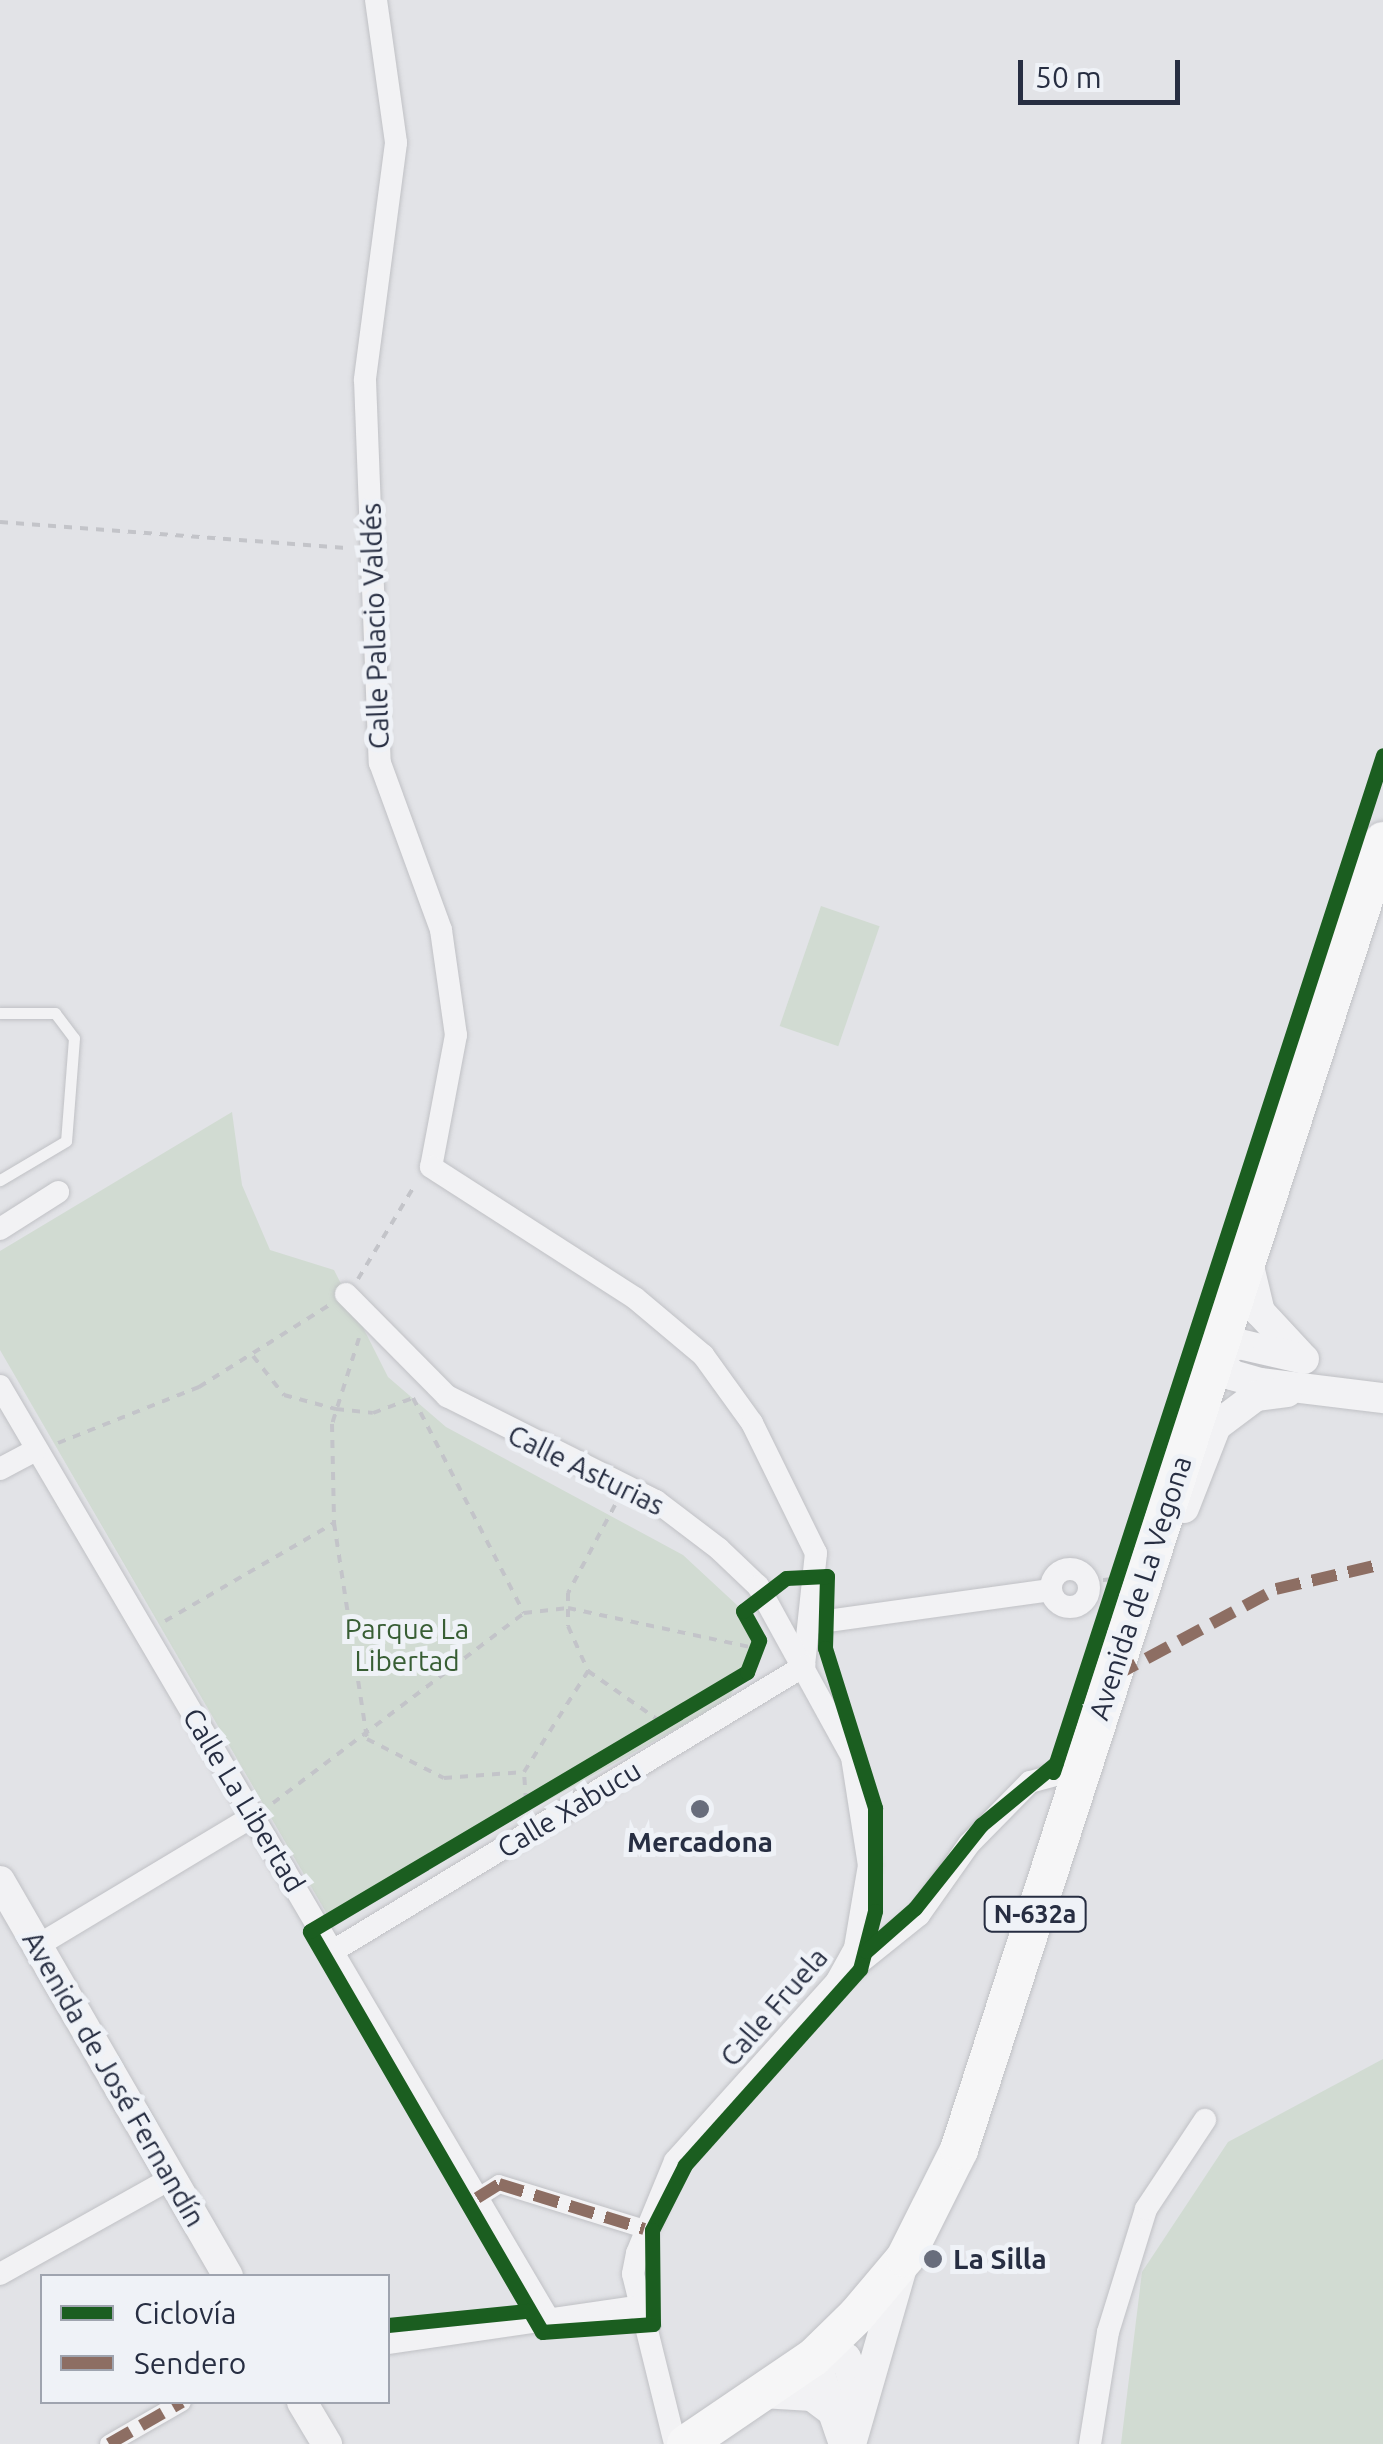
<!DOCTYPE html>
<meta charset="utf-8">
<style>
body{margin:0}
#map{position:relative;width:1383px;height:2444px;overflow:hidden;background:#e2e3e7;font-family:Ubuntu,sans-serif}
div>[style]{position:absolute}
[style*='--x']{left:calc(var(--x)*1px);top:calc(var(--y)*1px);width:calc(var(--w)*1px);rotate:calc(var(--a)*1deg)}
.green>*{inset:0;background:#d1dbd2;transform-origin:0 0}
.path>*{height:4px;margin-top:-2px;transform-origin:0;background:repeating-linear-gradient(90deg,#c3c4c9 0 8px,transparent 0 16px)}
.roads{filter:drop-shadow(0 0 2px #c0c1c5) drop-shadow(0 0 2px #c0c1c5)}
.service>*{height:11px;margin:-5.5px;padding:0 5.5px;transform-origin:5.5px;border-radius:5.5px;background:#f2f2f4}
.pedestrian>*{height:18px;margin:-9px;padding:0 9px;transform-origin:9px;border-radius:9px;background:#f2f2f4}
.minor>*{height:22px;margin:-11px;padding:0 11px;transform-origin:11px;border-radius:11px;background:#f2f2f4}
.minor>.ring{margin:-11px;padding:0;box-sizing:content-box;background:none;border:22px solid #f2f2f4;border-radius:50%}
.tertiary>*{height:30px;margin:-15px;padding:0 15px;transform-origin:15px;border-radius:15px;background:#f2f2f4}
.primary>*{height:38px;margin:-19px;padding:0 19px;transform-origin:19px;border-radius:19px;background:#f6f6f7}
.quiet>*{height:12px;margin-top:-6px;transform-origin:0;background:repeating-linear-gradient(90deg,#8d6e63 0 25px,transparent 0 37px)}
.cycleway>*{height:15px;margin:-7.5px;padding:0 7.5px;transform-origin:7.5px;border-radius:7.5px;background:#1b5e20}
.dots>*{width:28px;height:28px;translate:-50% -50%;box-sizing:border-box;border:5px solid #eff2f7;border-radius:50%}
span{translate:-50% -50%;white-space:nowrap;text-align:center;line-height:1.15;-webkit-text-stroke:10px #eff2f7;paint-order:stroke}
.shield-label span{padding:2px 8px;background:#eff2f7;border:2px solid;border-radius:8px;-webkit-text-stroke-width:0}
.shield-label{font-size:25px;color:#272e42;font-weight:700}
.street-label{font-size:28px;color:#272e42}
.park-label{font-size:28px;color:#385e34}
.poi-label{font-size:28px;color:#272e42;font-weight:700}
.left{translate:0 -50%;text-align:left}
.legend{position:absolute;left:40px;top:2274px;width:350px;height:130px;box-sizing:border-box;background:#eff2f7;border:2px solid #9fa4af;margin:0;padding:12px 18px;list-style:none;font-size:30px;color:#272e42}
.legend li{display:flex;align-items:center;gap:20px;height:50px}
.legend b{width:50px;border:2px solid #9fa4af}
.scale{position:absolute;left:1018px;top:60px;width:162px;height:45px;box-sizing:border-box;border:5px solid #272e42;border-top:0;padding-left:12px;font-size:30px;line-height:35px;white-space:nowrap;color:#272e42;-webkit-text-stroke:8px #eff2f7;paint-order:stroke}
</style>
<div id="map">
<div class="green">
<div style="left:821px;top:906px;width:62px;height:127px;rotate:19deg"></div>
<div style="clip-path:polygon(232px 1112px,242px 1185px,270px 1250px,334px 1270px,388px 1377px,446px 1427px,683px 1555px,738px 1606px,755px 1652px,728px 1700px,331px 1921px,0 1350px,0 1251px)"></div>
<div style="clip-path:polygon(1383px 2059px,1383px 2444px,1121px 2444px,1142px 2272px,1228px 2142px)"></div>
</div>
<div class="path">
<div style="--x:0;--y:522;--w:350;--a:4.3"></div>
<div style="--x:358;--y:1279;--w:110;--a:-58.8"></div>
<div style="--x:359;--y:1338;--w:90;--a:107.4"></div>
<div style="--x:332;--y:1424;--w:99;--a:88.8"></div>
<div style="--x:334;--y:1523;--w:219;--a:81.3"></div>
<div style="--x:367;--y:1739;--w:86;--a:26.9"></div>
<div style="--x:444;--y:1778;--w:80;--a:-4.3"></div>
<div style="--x:253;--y:1356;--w:50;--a:51.5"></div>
<div style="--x:284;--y:1395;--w:54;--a:15.1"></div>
<div style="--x:336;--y:1409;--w:37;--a:6"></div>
<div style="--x:373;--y:1413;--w:43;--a:-20.6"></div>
<div style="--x:413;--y:1398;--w:242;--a:62.7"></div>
<div style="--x:58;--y:1443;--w:152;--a:-21.7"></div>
<div style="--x:199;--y:1387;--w:154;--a:-32.2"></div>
<div style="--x:615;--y:1505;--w:100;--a:118.1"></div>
<div style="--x:568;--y:1593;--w:33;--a:90"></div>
<div style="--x:568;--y:1626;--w:49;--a:66"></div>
<div style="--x:588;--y:1671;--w:89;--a:34.9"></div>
<div style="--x:1087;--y:1582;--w:25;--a:-7"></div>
<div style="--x:165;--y:1621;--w:195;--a:-30.1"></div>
<div style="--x:526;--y:1801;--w:29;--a:-94"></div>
<div style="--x:524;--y:1772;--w:120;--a:-57.6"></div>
<div style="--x:273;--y:1803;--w:315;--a:-37.1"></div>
<div style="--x:524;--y:1613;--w:44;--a:-6.5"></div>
<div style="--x:568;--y:1608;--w:195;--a:12.1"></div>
</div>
<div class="roads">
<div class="service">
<div style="--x:0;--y:1013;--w:55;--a:0"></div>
<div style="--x:55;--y:1013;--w:31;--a:53"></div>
<div style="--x:74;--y:1038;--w:103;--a:94.4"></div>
<div style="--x:66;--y:1141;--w:77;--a:149.4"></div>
</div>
<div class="pedestrian">
<div style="--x:477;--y:2198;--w:26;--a:-32"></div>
<div style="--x:499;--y:2184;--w:152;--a:17.2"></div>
<div style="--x:109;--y:2444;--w:84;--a:-29.9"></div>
</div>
<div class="minor">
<div style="--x:376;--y:0;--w:144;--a:82"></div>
<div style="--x:396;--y:143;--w:239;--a:97.5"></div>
<div style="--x:365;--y:380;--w:383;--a:87.8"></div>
<div style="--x:380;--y:763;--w:178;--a:69.9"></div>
<div style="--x:441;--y:930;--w:106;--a:81.9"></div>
<div style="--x:456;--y:1035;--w:134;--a:100.7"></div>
<div style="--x:431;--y:1167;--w:242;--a:32.7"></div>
<div style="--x:635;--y:1298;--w:89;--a:40"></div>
<div style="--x:703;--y:1355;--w:84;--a:54.2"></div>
<div style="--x:752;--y:1423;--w:145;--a:63.8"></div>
<div style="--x:816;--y:1553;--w:114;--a:96.1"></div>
<div style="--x:0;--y:1229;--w:69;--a:-32.5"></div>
<div style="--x:346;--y:1294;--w:144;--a:45.3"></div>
<div style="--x:447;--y:1396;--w:234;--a:26.7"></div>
<div style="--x:656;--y:1501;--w:79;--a:37.3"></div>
<div style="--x:719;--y:1549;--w:54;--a:43.5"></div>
<div style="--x:758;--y:1586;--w:195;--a:61.2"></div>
<div style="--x:852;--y:1757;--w:109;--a:81.1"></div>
<div style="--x:869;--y:1865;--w:84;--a:99.6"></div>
<div style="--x:855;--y:1948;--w:38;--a:119"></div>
<div style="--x:837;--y:1981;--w:242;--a:132"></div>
<div style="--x:675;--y:2161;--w:100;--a:112.4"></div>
<div style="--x:637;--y:2253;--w:21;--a:101"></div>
<div style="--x:633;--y:2274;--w:175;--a:76.1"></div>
<div style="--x:0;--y:1386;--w:1081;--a:59.55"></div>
<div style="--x:0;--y:1469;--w:40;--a:-28"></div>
<div class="ring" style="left:1051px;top:1569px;width:16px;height:16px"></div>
<div style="--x:813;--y:1623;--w:240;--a:-7.9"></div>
<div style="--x:37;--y:1946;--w:252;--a:-31"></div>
<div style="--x:333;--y:1951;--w:551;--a:-31.18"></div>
<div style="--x:837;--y:1981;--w:105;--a:-38.8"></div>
<div style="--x:919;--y:1915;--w:87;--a:-54.8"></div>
<div style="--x:969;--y:1844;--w:87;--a:-45.5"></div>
<div style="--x:1030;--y:1782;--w:54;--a:-15.1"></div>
<div style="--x:0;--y:2274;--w:197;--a:-29.2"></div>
<div style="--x:388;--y:2343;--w:257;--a:-8.3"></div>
<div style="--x:1090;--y:2444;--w:113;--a:-80.9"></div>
<div style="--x:1108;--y:2332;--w:129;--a:-72.8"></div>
<div style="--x:1146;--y:2209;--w:107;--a:-56.5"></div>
</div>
<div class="tertiary">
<div style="--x:1247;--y:1258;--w:56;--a:76.5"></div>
<div style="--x:1260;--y:1312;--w:59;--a:47.1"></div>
<div style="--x:1304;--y:1359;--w:67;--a:-167"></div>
<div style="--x:1239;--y:1344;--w:28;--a:157"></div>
<div style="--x:1213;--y:1355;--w:28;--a:46"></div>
<div style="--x:1232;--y:1375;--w:29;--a:16"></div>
<div style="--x:1260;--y:1383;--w:124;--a:7"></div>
<div style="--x:1184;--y:1508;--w:88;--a:-68.7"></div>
<div style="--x:1216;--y:1426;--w:50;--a:-36.9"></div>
<div style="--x:1256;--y:1396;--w:31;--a:-7"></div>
<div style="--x:0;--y:1881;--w:456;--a:60"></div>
<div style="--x:762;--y:2393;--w:50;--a:3.4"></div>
<div style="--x:812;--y:2396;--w:30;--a:37"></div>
<div style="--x:302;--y:2402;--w:49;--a:59.2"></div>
<div style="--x:844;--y:2444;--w:92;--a:-109"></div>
<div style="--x:814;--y:2357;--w:32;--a:2"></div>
<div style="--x:846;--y:2358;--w:46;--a:72.3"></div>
<div style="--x:851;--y:2444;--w:187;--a:-73.9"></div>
</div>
<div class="primary">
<div style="--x:686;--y:2444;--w:155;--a:-34.2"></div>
<div style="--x:814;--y:2357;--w:60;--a:-44.3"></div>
<div style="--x:857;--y:2315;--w:75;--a:-49.9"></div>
<div style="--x:905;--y:2258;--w:121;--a:-63.4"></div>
<div style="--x:959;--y:2150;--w:1376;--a:-72.05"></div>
</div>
</div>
<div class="quiet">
<div style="--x:1114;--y:1676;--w:184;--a:-28.2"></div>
<div style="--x:1276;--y:1589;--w:110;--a:-13.2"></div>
<div style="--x:477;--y:2198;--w:26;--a:-32"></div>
<div style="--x:499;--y:2184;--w:152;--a:17.2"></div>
<div style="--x:109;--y:2444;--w:84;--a:-29.9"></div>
</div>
<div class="cycleway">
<div style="--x:827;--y:1576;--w:72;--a:91.6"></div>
<div style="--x:825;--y:1648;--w:168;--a:72.6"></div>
<div style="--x:875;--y:1808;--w:103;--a:90"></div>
<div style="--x:875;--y:1911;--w:60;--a:104.5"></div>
<div style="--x:860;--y:1969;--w:263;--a:131.8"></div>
<div style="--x:685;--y:2165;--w:73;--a:116.9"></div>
<div style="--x:652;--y:2230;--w:94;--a:89.4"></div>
<div style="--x:653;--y:2324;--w:111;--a:175.9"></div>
<div style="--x:542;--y:2332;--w:463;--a:-120.1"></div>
<div style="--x:310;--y:1931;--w:508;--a:-30.65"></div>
<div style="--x:747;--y:1672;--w:34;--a:-69"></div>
<div style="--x:759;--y:1640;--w:33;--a:-119"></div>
<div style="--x:743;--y:1611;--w:54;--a:-37.5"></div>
<div style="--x:786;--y:1578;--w:41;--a:-2.8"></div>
<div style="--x:1053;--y:1772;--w:1069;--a:-72.02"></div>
<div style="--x:866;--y:1951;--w:65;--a:-41.3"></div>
<div style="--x:915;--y:1908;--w:106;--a:-51.5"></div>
<div style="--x:981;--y:1825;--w:97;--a:-39.6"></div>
<div style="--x:388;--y:2325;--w:140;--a:-5.8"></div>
</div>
<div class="dots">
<div style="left:700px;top:1809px;background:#686d7c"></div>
<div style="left:933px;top:2259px;background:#686d7c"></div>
</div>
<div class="shield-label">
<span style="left:1035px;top:1914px">N-632a</span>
</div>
<div class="street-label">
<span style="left:375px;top:626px;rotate:-92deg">Calle Palacio Valdés</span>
<span style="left:586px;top:1470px;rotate:26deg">Calle Asturias</span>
<span style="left:1140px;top:1588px;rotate:-72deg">Avenida de La Vegona</span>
<span style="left:244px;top:1800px;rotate:59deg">Calle La Libertad</span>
<span style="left:569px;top:1809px;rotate:-31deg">Calle Xabucu</span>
<span style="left:774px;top:2007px;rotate:-49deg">Calle Fruela</span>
<span style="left:114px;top:2079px;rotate:60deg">Avenida de José Fernandín</span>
</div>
<div class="park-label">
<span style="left:407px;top:1645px">Parque La<br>Libertad</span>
</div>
<div class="poi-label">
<span style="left:700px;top:1842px">Mercadona</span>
<span class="left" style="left:953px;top:2259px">La Silla</span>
</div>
<ul class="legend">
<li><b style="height:12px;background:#1b5e20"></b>Ciclovía</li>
<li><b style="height:12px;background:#8d6e63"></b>Sendero</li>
</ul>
<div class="scale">50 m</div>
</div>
